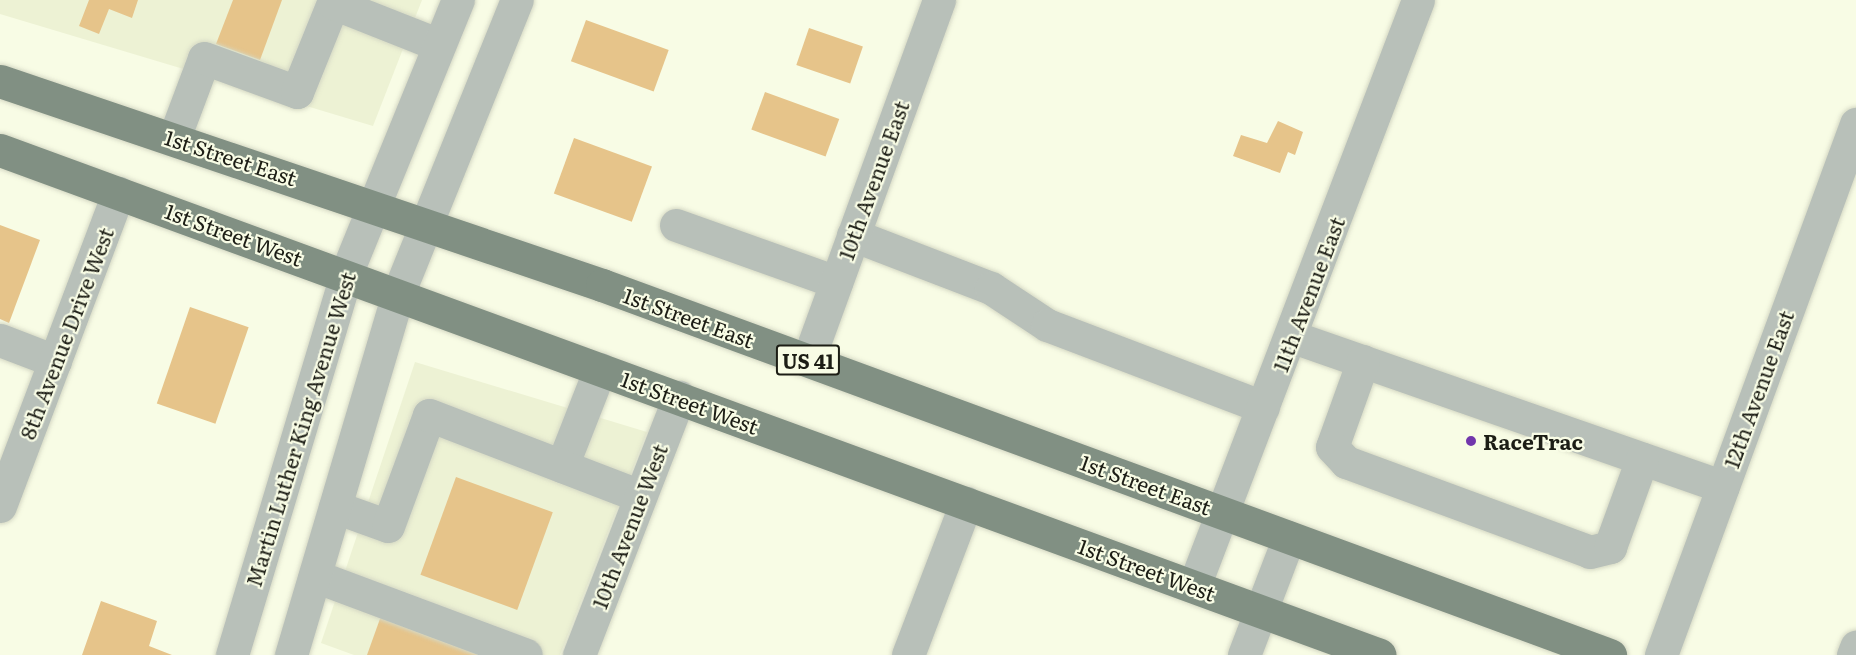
<!DOCTYPE html>
<style>
body{margin:0}
#map{position:relative;width:1856px;height:655px;overflow:hidden;background:#f8fce5;font-family:Literata,serif}
div>[style]{position:absolute}
[style*='--x']{left:calc(var(--x)*1px);top:calc(var(--y)*1px);width:calc(var(--w)*1px);rotate:calc(var(--a)*1deg)}
.built>*{inset:0;background:#edf2d4}
.building>*{inset:0;background:#e6c48a;transform-origin:0 0}
.roads{filter:drop-shadow(0 0 2px #d5d8c4) drop-shadow(0 0 2px #d5d8c4)}
.minor>*{height:33px;margin:-16.5px;padding:0 16.5px;transform-origin:16.5px;border-radius:16.5px;background:#b8c0b9}
.major>*{height:33px;margin:-16.5px;padding:0 16.5px;transform-origin:16.5px;border-radius:16.5px;background:#819083}
.dots>*{width:16px;height:16px;translate:-50% -50%;box-sizing:border-box;border:3px solid #f8fce5;border-radius:50%}
span{translate:-50% -50%;white-space:nowrap;text-align:center;line-height:1.15;-webkit-text-stroke:4.5px #f8fce5;paint-order:stroke}
.shield-label span{padding:2px 4px;background:#f8fce5;border:2px solid;border-radius:4px;-webkit-text-stroke-width:0}
.shield-label{font-size:20px;color:#1c1d15;font-weight:700}
.street-label{font-size:21px;color:#1c1d15}
.poi-label{font-size:21px;color:#1c1d15;font-weight:700}
.left{translate:0 -50%;text-align:left}
</style>
<div id="map">
<div class="built">
<div style="clip-path:polygon(0 0,422px 0,373px 126px,0 14px)"></div>
<div style="clip-path:polygon(415px 362px,647px 432px,560px 655px,354px 655px,321px 643px)"></div>
</div>
<div class="building">
<div style="clip-path:polygon(89px 0,138px 0,132px 18px,109px 9px,99px 34px,79px 26px)"></div>
<div style="clip-path:polygon(233px 0,282px 0,260px 60px,216px 44px)"></div>
<div style="left:586px;top:20px;width:88px;height:44px;rotate:20deg"></div>
<div style="left:809px;top:28px;width:57px;height:39px;rotate:19deg"></div>
<div style="left:765px;top:92px;width:79px;height:40px;rotate:20deg"></div>
<div style="clip-path:polygon(1278px 121px,1303px 132px,1295px 155px,1288px 152px,1280px 173px,1233px 156px,1241px 135px,1267px 143px)"></div>
<div style="left:574px;top:138px;width:83px;height:59px;rotate:20deg"></div>
<div style="clip-path:polygon(0 225px,40px 240px,9px 323px,0 319px)"></div>
<div style="left:190px;top:307px;width:62px;height:102px;rotate:19deg"></div>
<div style="left:456px;top:477px;width:103px;height:104px;rotate:20deg"></div>
<div style="clip-path:polygon(101px 601px,157px 621px,149px 646px,172px 655px,82px 655px)"></div>
<div style="clip-path:polygon(381px 616px,491px 655px,367px 655px)"></div>
</div>
<div class="roads">
<div class="minor">
<div style="--x:174;--y:138;--w:85;--a:-69.4"></div>
<div style="--x:204;--y:58;--w:99;--a:20.1"></div>
<div style="--x:297;--y:92;--w:96;--a:-68"></div>
<div style="--x:333;--y:3;--w:114;--a:21.6"></div>
<div style="--x:676;--y:225;--w:170;--a:19.6"></div>
<div style="--x:853;--y:235;--w:148;--a:21"></div>
<div style="--x:991;--y:288;--w:67;--a:33.5"></div>
<div style="--x:1047;--y:325;--w:231;--a:20.8"></div>
<div style="--x:1293;--y:337;--w:455;--a:19.2"></div>
<div style="--x:0;--y:340;--w:59;--a:20.9"></div>
<div style="--x:808;--y:360;--w:383;--a:-70"></div>
<div style="--x:1363;--y:361;--w:91;--a:109.8"></div>
<div style="--x:1332;--y:447;--w:21;--a:47"></div>
<div style="--x:1346;--y:462;--w:260;--a:20.2"></div>
<div style="--x:1590;--y:552;--w:21;--a:-14"></div>
<div style="--x:1610;--y:547;--w:94;--a:-70"></div>
<div style="--x:562;--y:466;--w:104;--a:-68.6"></div>
<div style="--x:0;--y:506;--w:335;--a:-69.3"></div>
<div style="--x:335;--y:507;--w:56;--a:19.7"></div>
<div style="--x:388;--y:526;--w:118;--a:-69.7"></div>
<div style="--x:429;--y:415;--w:226;--a:21"></div>
<div style="--x:315;--y:576;--w:225;--a:20.5"></div>
<div style="--x:1194;--y:586;--w:627;--a:-69.08"></div>
<div style="--x:232;--y:655;--w:398;--a:-73.3"></div>
<div style="--x:346;--y:274;--w:296;--a:-67.8"></div>
<div style="--x:291;--y:655;--w:377;--a:-73.5"></div>
<div style="--x:398;--y:294;--w:317;--a:-68"></div>
<div style="--x:579;--y:655;--w:277;--a:-68.8"></div>
<div style="--x:908;--y:655;--w:163;--a:-69.1"></div>
<div style="--x:1244;--y:655;--w:126;--a:-69.1"></div>
<div style="--x:1661;--y:655;--w:566;--a:-69.84"></div>
<div style="--x:1853;--y:655;--w:9;--a:-69"></div>
</div>
<div class="major">
<div style="--x:0;--y:81;--w:636;--a:18.72"></div>
<div style="--x:602;--y:285;--w:1074;--a:20.16"></div>
<div style="--x:0;--y:150;--w:1469;--a:20.1"></div>
</div>
</div>
<div class="dots">
<div style="left:1471px;top:441px;background:#7136ac"></div>
</div>
<div class="shield-label">
<span style="left:808px;top:360px">US 41</span>
</div>
<div class="street-label">
<span style="left:231px;top:157px;rotate:18deg">1st Street East</span>
<span style="left:873px;top:180px;rotate:-70deg">10th Avenue East</span>
<span style="left:234px;top:234px;rotate:20deg">1st Street West</span>
<span style="left:1308px;top:294px;rotate:-69deg">11th Avenue East</span>
<span style="left:689px;top:317px;rotate:20deg">1st Street East</span>
<span style="left:66px;top:333px;rotate:-69deg">8th Avenue Drive West</span>
<span style="left:1758px;top:389px;rotate:-70deg">12th Avenue East</span>
<span style="left:690px;top:402px;rotate:20deg">1st Street West</span>
<span style="left:300px;top:429px;rotate:-73deg">Martin Luther King Avenue West</span>
<span style="left:1146px;top:484px;rotate:20deg">1st Street East</span>
<span style="left:629px;top:526px;rotate:-69deg">10th Avenue West</span>
<span style="left:1147px;top:569px;rotate:20deg">1st Street West</span>
</div>
<div class="poi-label">
<span class="left" style="left:1483px;top:441px">RaceTrac</span>
</div>
</div>
